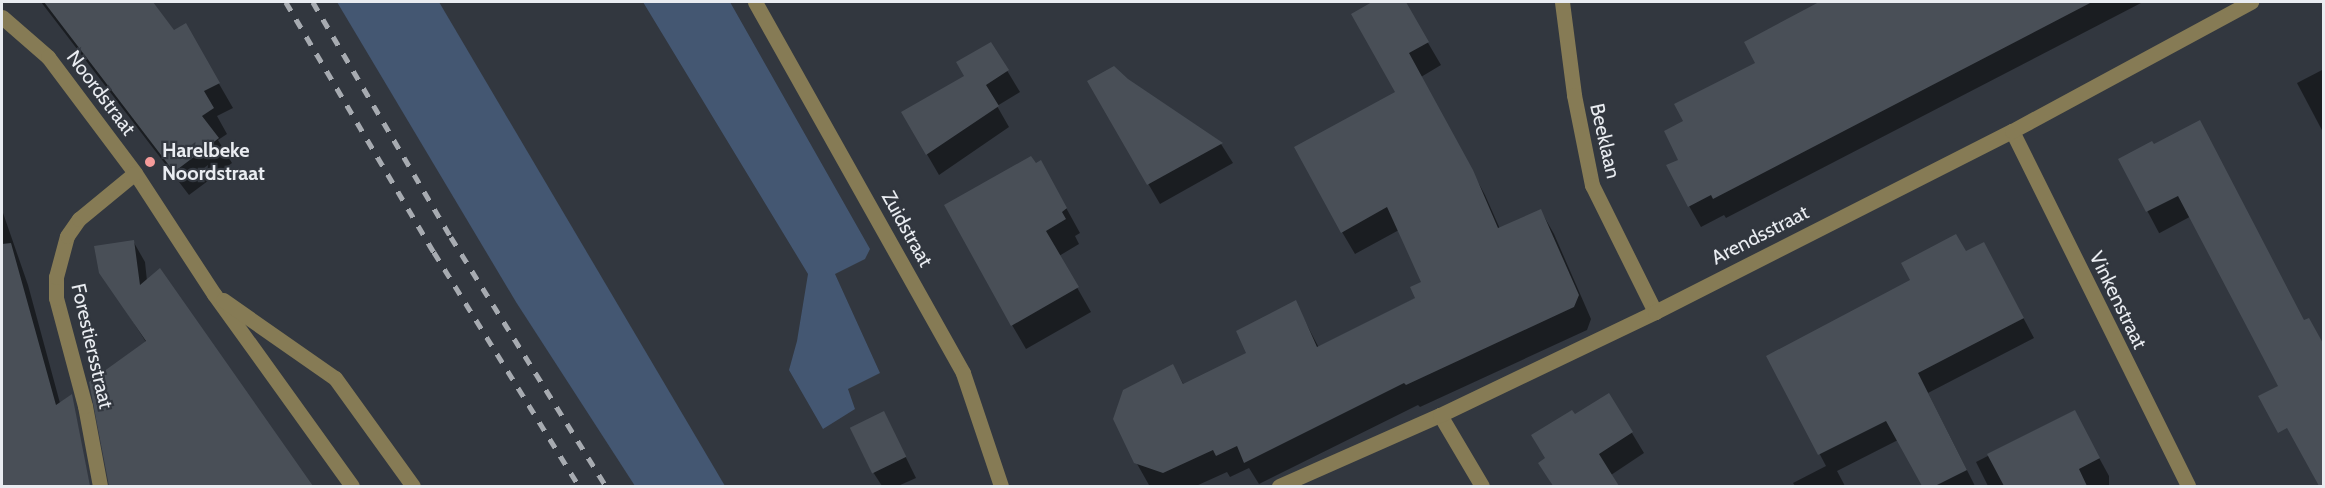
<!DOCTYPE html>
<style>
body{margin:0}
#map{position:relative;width:2325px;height:488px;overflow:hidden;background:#32373f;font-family:Cabin,sans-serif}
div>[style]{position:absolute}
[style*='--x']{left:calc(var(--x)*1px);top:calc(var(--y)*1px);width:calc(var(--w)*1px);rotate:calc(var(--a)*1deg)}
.green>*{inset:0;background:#445772}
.shadow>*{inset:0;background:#0007;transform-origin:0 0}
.building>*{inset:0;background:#494f57;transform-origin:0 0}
.minor>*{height:15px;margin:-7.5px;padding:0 7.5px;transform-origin:7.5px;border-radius:7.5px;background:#867b55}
.rail>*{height:4.5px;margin-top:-2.25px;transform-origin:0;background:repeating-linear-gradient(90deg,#a7abb1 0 10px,transparent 0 20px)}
.dots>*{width:16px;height:16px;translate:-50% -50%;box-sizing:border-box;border:3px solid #32373f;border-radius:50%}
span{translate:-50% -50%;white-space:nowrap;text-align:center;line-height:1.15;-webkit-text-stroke:4.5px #32373f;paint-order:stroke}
.street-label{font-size:20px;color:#e9ecf1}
.poi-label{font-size:20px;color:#e9ecf1;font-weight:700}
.left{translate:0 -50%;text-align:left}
.frame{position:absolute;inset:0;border:3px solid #e9ecf1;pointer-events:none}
</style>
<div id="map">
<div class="green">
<div style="clip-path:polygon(337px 2px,439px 2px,725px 486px,635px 486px,516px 302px)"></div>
<div style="clip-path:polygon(643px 2px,730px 2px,870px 249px,865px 259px,835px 274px,880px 373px,848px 389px,855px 409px,823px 429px,789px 370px,797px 341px,808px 274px)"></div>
</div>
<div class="shadow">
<div style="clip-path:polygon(41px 2px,151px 2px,174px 32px,185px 25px,233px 108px,217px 116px,227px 134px,218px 140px,232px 163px,189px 195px)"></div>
<div style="clip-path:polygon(1375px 2px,1404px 2px,1441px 65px,1421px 77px,1485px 195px,1500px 229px,1541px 211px,1554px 234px,1591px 319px,1587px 330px,1420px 407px,1418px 405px,1259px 484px,1249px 468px,1230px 477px,1227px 472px,1196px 486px,1149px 485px,1136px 462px,1173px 366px,1184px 385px,1248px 354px,1295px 302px,1319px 348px,1416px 298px,1423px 283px,1399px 230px,1355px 254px,1342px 232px,1397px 93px,1353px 14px)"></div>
<div style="clip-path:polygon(1823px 2px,2143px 2px,1726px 218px,1724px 215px,1701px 227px,1689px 206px,1680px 161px,1685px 122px,1757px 63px,1746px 43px)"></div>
<div style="clip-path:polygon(991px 44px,1020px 92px,997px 106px,1009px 127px,939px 175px,903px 113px,966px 77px)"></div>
<div style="clip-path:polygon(2324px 69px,2324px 134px,2297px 83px)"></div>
<div style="clip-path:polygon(1127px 80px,1221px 144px,1233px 163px,1160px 204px,1089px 82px)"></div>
<div style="left:2152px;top:143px;width:83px;height:36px;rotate:62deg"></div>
<div style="clip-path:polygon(1054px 186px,1080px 233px,1075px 236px,1079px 244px,1059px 256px,1091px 312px,1026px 349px,1012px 325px)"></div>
<div style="clip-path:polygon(2px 210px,28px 285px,60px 403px,74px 421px,83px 486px,2px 486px)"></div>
<div style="clip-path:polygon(133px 241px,145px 262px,147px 281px,159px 271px,311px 486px,136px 486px,114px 365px,146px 342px,101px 272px)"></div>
<div style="clip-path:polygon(1965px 253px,1994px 263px,2034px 338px,1928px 393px,1975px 486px,1924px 486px,1898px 440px,1837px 471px,1845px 486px,1795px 486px,1793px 483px,1826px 466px,1768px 356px)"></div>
<div style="clip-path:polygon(1609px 395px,1644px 453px,1611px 475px,1618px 486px,1553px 486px,1540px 463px,1546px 459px,1575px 416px)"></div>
<div style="clip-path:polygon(2074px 412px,2109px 476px,2109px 486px,1988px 486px,1976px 462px)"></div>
<div style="clip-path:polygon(884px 413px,916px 478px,898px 486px,882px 486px,873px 472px)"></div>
</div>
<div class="building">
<div style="clip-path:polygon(44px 2px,153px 2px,174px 30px,186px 23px,220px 83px,204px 91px,214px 108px,202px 116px,219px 138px,174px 172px)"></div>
<div style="clip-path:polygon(1372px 2px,1406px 2px,1429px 42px,1409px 53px,1473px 170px,1498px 228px,1541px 209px,1579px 295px,1574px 307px,1406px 385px,1404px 383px,1244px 463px,1237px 446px,1216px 456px,1213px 450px,1163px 473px,1134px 463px,1113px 419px,1123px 390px,1173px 364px,1183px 384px,1246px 353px,1236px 331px,1296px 300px,1317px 347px,1415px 298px,1410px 287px,1421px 282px,1387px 207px,1341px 233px,1294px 147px,1395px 92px,1351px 14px)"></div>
<div style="clip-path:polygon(1819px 2px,2092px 2px,1713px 199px,1711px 195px,1688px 207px,1666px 165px,1678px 160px,1664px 131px,1683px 121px,1674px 104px,1755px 63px,1744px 42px)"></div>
<div style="clip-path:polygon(991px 42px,1009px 70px,986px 85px,999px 106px,926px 155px,901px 112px,964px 76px,956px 62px)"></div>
<div style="clip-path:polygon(1114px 66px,1128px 79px,1223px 143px,1147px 185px,1087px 81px)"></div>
<div style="clip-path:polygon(2200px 120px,2304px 320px,2309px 318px,2324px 345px,2324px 486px,2319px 486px,2287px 428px,2278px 433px,2258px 396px,2278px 386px,2178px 196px,2146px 212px,2118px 159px,2152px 141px,2154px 144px)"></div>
<div style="clip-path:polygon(1031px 156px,1036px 163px,1041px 160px,1067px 208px,1062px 212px,1066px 219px,1046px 231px,1079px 287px,1011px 326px,944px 205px)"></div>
<div style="clip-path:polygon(1956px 234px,1966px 251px,1984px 242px,2024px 318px,1918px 373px,1967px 470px,1935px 486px,1922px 486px,1886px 421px,1818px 455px,1766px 356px,1910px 280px,1901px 263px)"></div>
<div style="clip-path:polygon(134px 240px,140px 285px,160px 268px,313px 486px,109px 486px,89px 382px,146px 341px,99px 273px,94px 246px)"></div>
<div style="clip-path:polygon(11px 243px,56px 405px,72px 394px,90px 486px,2px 486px,2px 244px)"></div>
<div style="clip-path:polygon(1609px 393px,1633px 432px,1599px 454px,1619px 486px,1553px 486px,1538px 463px,1545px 458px,1531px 435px,1572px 410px,1575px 414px)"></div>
<div style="clip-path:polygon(2075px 410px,2100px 458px,2079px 469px,2087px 486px,2004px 486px,1987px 454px)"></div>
<div style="left:884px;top:411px;width:51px;height:38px;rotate:64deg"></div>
</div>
<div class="minor">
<div style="--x:755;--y:2;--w:425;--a:60.7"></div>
<div style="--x:963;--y:373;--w:119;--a:71.4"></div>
<div style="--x:1562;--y:2;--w:94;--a:82.6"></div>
<div style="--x:1574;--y:95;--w:92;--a:78.7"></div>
<div style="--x:1592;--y:185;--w:142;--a:63.6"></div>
<div style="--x:2;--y:17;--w:61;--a:41"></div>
<div style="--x:48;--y:57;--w:145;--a:53.1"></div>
<div style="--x:135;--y:173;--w:145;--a:56.9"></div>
<div style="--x:214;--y:294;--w:236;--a:54.3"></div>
<div style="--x:2012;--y:131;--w:396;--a:63.6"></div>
<div style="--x:223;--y:300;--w:136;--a:34.9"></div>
<div style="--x:335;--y:378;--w:133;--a:54.2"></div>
<div style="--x:1440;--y:415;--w:82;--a:59.4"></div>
<div style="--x:100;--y:486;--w:81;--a:-100.6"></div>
<div style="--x:85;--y:406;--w:112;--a:-105"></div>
<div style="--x:56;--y:298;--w:21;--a:-90"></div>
<div style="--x:56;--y:277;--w:42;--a:-75"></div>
<div style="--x:67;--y:236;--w:21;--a:-55"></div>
<div style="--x:79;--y:219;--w:72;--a:-39.4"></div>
<div style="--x:1279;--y:486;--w:176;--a:-23.8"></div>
<div style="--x:1440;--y:415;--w:238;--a:-25.6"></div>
<div style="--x:1655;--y:312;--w:400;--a:-26.9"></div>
<div style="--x:2012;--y:131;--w:272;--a:-28.4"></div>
</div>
<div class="rail">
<div style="--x:286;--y:2;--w:291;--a:59.4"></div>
<div style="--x:434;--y:252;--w:275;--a:58.2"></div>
<div style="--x:313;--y:2;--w:273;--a:59.6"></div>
<div style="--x:451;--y:237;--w:293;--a:58.1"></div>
</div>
<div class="dots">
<div style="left:150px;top:162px;background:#f59b9a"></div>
</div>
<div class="street-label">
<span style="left:101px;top:93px;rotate:53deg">Noordstraat</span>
<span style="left:1605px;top:141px;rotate:77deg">Beeklaan</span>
<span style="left:907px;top:229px;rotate:61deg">Zuidstraat</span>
<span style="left:1760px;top:235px;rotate:-27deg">Arendsstraat</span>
<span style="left:2118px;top:300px;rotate:64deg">Vinkenstraat</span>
<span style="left:92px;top:346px;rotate:77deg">Forestiersstraat</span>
</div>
<div class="poi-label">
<span class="left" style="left:162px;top:162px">Harelbeke<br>Noordstraat</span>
</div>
<div class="frame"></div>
</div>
